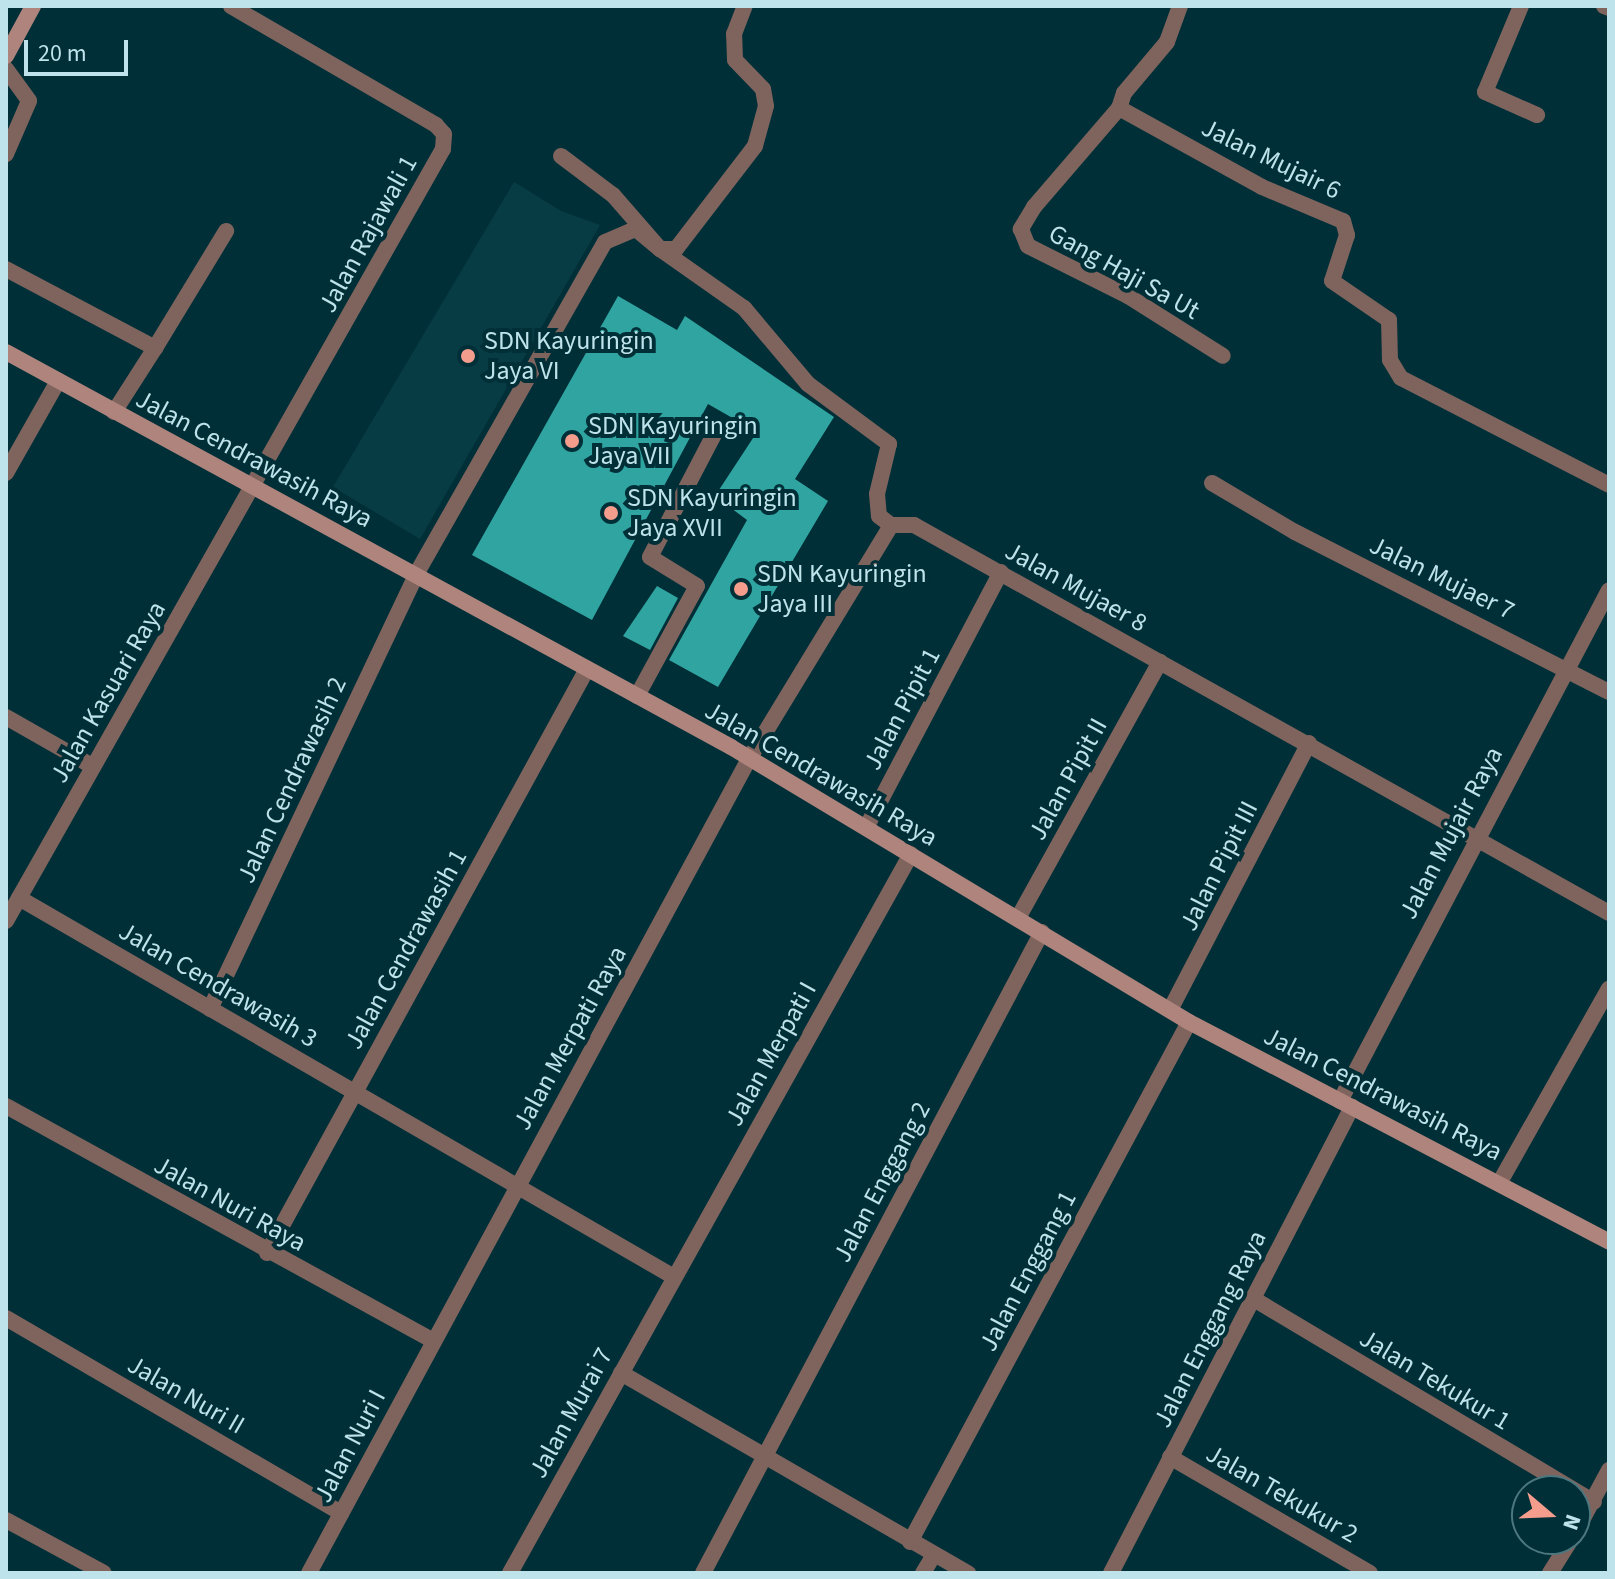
<!DOCTYPE html>
<style>
body{margin:0}
#map{position:relative;width:1615px;height:1579px;overflow:hidden;background:#012f37;font-family:"Source Sans 3",sans-serif}
div>[style]{position:absolute}
[style*='--x']{left:calc(var(--x)*1px);top:calc(var(--y)*1px);width:calc(var(--w)*1px);rotate:calc(var(--a)*1deg)}
.built>*{inset:0;background:#083c45}
.building>*{inset:0;background:#30a4a0}
.lane>*{height:16px;margin:-8px;padding:0 8px;transform-origin:8px;border-radius:8px;background:#7f645e}
.street>*{height:16px;margin:-8px;padding:0 8px;transform-origin:8px;border-radius:8px;background:#7f645e}
.secondary>*{height:16px;margin:-8px;padding:0 8px;transform-origin:8px;border-radius:8px;background:#af847c}
.dots>*{width:22px;height:22px;translate:-50% -50%;box-sizing:border-box;border:4px solid #012f37;border-radius:50%}
span{translate:-50% -50%;white-space:nowrap;text-align:center;line-height:1.15;-webkit-text-stroke:8px #012f37;paint-order:stroke}
.street-label{font-size:26px;color:#bee3eb}
.poi-label{font-size:26px;color:#bee3eb}
.left{translate:0 -50%;text-align:left}
.frame{position:absolute;inset:0;border:8px solid #bee3eb;pointer-events:none}
.north{position:absolute;left:1511px;top:1475px;width:80px;height:80px;box-sizing:border-box;background:#012f37;border:2px solid #4d777f;border-radius:50%;rotate:109deg;font-size:22px;font-weight:700;line-height:32px;text-align:center;color:#bee3eb}
.north::after{content:'';display:block;margin:auto;width:28px;height:36px;background:#f49d8c;clip-path:polygon(50% 0,100% 100%,50% 72%,0 100%)}
.scale{position:absolute;left:24px;top:40px;width:104px;height:36px;box-sizing:border-box;border:4px solid #bee3eb;border-top:0;padding-left:10px;font-size:24px;line-height:28px;white-space:nowrap;color:#bee3eb;-webkit-text-stroke:6px #012f37;paint-order:stroke}
</style>
<div id="map">
<div class="built">
<div style="clip-path:polygon(514px 182px,561px 211px,600px 225px,420px 539px,333px 487px)"></div>
</div>
<div class="building">
<div style="clip-path:polygon(618px 296px,677px 330px,685px 316px,834px 417px,795px 479px,828px 501px,718px 687px,669px 660px,747px 520px,715px 496px,757px 432px,708px 404px,592px 620px,472px 555px)"></div>
<div style="clip-path:polygon(657px 586px,678px 598px,650px 650px,623px 636px)"></div>
</div>
<div class="lane">
<div style="--x:6;--y:69;--w:39;--a:54"></div>
<div style="--x:29;--y:101;--w:58;--a:113.5"></div>
<div style="--x:6;--y:269;--w:169;--a:27.9"></div>
<div style="--x:155;--y:348;--w:76;--a:122.6"></div>
<div style="--x:155;--y:348;--w:137;--a:-58.7"></div>
<div style="--x:637;--y:696;--w:125;--a:-61.4"></div>
<div style="--x:697;--y:586;--w:55;--a:-148.3"></div>
<div style="--x:650;--y:557;--w:142;--a:-62.4"></div>
</div>
<div class="street">
<div style="--x:1180;--y:6;--w:38;--a:110"></div>
<div style="--x:1167;--y:42;--w:67;--a:130.1"></div>
<div style="--x:1124;--y:93;--w:16;--a:108"></div>
<div style="--x:1119;--y:108;--w:163;--a:28.9"></div>
<div style="--x:1262;--y:187;--w:88;--a:22.8"></div>
<div style="--x:1343;--y:221;--w:15;--a:74"></div>
<div style="--x:1347;--y:235;--w:48;--a:108.1"></div>
<div style="--x:1332;--y:281;--w:69;--a:34.4"></div>
<div style="--x:1389;--y:320;--w:40;--a:88.6"></div>
<div style="--x:1390;--y:360;--w:21;--a:59"></div>
<div style="--x:1401;--y:378;--w:234;--a:27.2"></div>
<div style="--x:1521;--y:6;--w:93;--a:112.7"></div>
<div style="--x:1485;--y:92;--w:57;--a:23.9"></div>
<div style="--x:1604;--y:6;--w:5;--a:22"></div>
<div style="--x:1120;--y:107;--w:132;--a:130.7"></div>
<div style="--x:1034;--y:207;--w:26;--a:121"></div>
<div style="--x:1021;--y:229;--w:18;--a:68"></div>
<div style="--x:1028;--y:246;--w:112;--a:26.6"></div>
<div style="--x:1128;--y:296;--w:112;--a:32.3"></div>
<div style="--x:561;--y:156;--w:65;--a:36.9"></div>
<div style="--x:613;--y:195;--w:72;--a:49"></div>
<div style="--x:660;--y:249;--w:103;--a:35.1"></div>
<div style="--x:744;--y:308;--w:99;--a:49.9"></div>
<div style="--x:808;--y:384;--w:101;--a:36.5"></div>
<div style="--x:889;--y:444;--w:51;--a:103.5"></div>
<div style="--x:877;--y:494;--w:22;--a:85"></div>
<div style="--x:879;--y:516;--w:15;--a:37"></div>
<div style="--x:6;--y:473;--w:106;--a:-60.5"></div>
<div style="--x:1212;--y:483;--w:96;--a:30.6"></div>
<div style="--x:1295;--y:532;--w:352;--a:27"></div>
<div style="--x:6;--y:717;--w:99;--a:29.7"></div>
<div style="--x:867;--y:826;--w:287;--a:-62.2"></div>
<div style="--x:19;--y:898;--w:757;--a:30.05"></div>
<div style="--x:1018;--y:918;--w:293;--a:-61"></div>
<div style="--x:6;--y:921;--w:887;--a:-60.49"></div>
<div style="--x:443;--y:149;--w:15;--a:-86"></div>
<div style="--x:444;--y:134;--w:12;--a:-132"></div>
<div style="--x:436;--y:125;--w:237;--a:-149.9"></div>
<div style="--x:210;--y:1009;--w:485;--a:-64.6"></div>
<div style="--x:418;--y:571;--w:378;--a:-60.4"></div>
<div style="--x:605;--y:242;--w:34;--a:-23"></div>
<div style="--x:636;--y:229;--w:31;--a:40"></div>
<div style="--x:660;--y:249;--w:16;--a:0"></div>
<div style="--x:676;--y:249;--w:130;--a:-52.5"></div>
<div style="--x:755;--y:146;--w:41;--a:-74.6"></div>
<div style="--x:766;--y:106;--w:17;--a:-100"></div>
<div style="--x:763;--y:89;--w:40;--a:-134"></div>
<div style="--x:735;--y:60;--w:26;--a:-92"></div>
<div style="--x:734;--y:34;--w:30;--a:-69"></div>
<div style="--x:1170;--y:1010;--w:301;--a:-62.5"></div>
<div style="--x:1340;--y:1101;--w:577;--a:-62.24"></div>
<div style="--x:6;--y:1106;--w:487;--a:28.8"></div>
<div style="--x:1501;--y:1180;--w:220;--a:-60.6"></div>
<div style="--x:267;--y:1253;--w:666;--a:-61.28"></div>
<div style="--x:1252;--y:1298;--w:398;--a:30.8"></div>
<div style="--x:6;--y:1318;--w:388;--a:30.2"></div>
<div style="--x:621;--y:1373;--w:401;--a:30"></div>
<div style="--x:1170;--y:1457;--w:231;--a:30.1"></div>
<div style="--x:6;--y:1520;--w:111;--a:28.4"></div>
<div style="--x:1575;--y:1533;--w:72;--a:-61.6"></div>
<div style="--x:910;--y:1542;--w:590;--a:-61.78"></div>
<div style="--x:309;--y:1573;--w:925;--a:-61.61"></div>
<div style="--x:749;--y:759;--w:274;--a:-58.7"></div>
<div style="--x:891;--y:525;--w:23;--a:0"></div>
<div style="--x:914;--y:525;--w:796;--a:29.17"></div>
<div style="--x:510;--y:1573;--w:823;--a:-60.85"></div>
<div style="--x:703;--y:1573;--w:725;--a:-62.13"></div>
<div style="--x:923;--y:1573;--w:21;--a:-59"></div>
<div style="--x:1111;--y:1573;--w:525;--a:-62.65"></div>
<div style="--x:1550;--y:1573;--w:40;--a:-58"></div>
</div>
<div class="secondary">
<div style="--x:6;--y:56;--w:57;--a:-61.6"></div>
<div style="--x:6;--y:352;--w:826;--a:28.58"></div>
<div style="--x:731;--y:747;--w:534;--a:30.98"></div>
<div style="--x:1189;--y:1022;--w:474;--a:27.6"></div>
</div>
<div class="dots">
<div style="left:468px;top:356px;background:#f49d8c"></div>
<div style="left:572px;top:441px;background:#f49d8c"></div>
<div style="left:611px;top:513px;background:#f49d8c"></div>
<div style="left:741px;top:589px;background:#f49d8c"></div>
</div>
<div class="street-label">
<span style="left:1271px;top:159px;rotate:26deg">Jalan Mujair 6</span>
<span style="left:368px;top:234px;rotate:-61deg">Jalan Rajawali 1</span>
<span style="left:1124px;top:272px;rotate:29deg">Gang Haji Sa Ut</span>
<span style="left:254px;top:459px;rotate:28deg">Jalan Cendrawasih Raya</span>
<span style="left:1442px;top:578px;rotate:26deg">Jalan Mujaer 7</span>
<span style="left:1076px;top:587px;rotate:29deg">Jalan Mujaer 8</span>
<span style="left:108px;top:692px;rotate:-60deg">Jalan Kasuari Raya</span>
<span style="left:902px;top:709px;rotate:-62deg">Jalan Pipit 1</span>
<span style="left:821px;top:774px;rotate:30deg">Jalan Cendrawasih Raya</span>
<span style="left:1068px;top:779px;rotate:-61deg">Jalan Pipit II</span>
<span style="left:292px;top:780px;rotate:-65deg">Jalan Cendrawasih 2</span>
<span style="left:1451px;top:833px;rotate:-62deg">Jalan Mujair Raya</span>
<span style="left:1219px;top:866px;rotate:-63deg">Jalan Pipit III</span>
<span style="left:406px;top:949px;rotate:-61deg">Jalan Cendrawasih 1</span>
<span style="left:218px;top:985px;rotate:30deg">Jalan Cendrawasih 3</span>
<span style="left:570px;top:1038px;rotate:-61deg">Jalan Merpati Raya</span>
<span style="left:771px;top:1054px;rotate:-61deg">Jalan Merpati I</span>
<span style="left:1383px;top:1094px;rotate:27deg">Jalan Cendrawasih Raya</span>
<span style="left:882px;top:1182px;rotate:-62deg">Jalan Enggang 2</span>
<span style="left:230px;top:1204px;rotate:29deg">Jalan Nuri Raya</span>
<span style="left:1028px;top:1271px;rotate:-62deg">Jalan Enggang 1</span>
<span style="left:1210px;top:1329px;rotate:-63deg">Jalan Enggang Raya</span>
<span style="left:1435px;top:1380px;rotate:31deg">Jalan Tekukur 1</span>
<span style="left:186px;top:1395px;rotate:30deg">Jalan Nuri II</span>
<span style="left:571px;top:1413px;rotate:-61deg">Jalan Murai 7</span>
<span style="left:350px;top:1446px;rotate:-62deg">Jalan Nuri I</span>
<span style="left:1282px;top:1494px;rotate:30deg">Jalan Tekukur 2</span>
</div>
<div class="poi-label">
<span class="left" style="left:484px;top:356px">SDN Kayuringin<br>Jaya VI</span>
<span class="left" style="left:588px;top:441px">SDN Kayuringin<br>Jaya VII</span>
<span class="left" style="left:627px;top:513px">SDN Kayuringin<br>Jaya XVII</span>
<span class="left" style="left:757px;top:589px">SDN Kayuringin<br>Jaya III</span>
</div>
<div class="frame"></div>
<div class="north">N</div>
<div class="scale">20 m</div>
</div>
